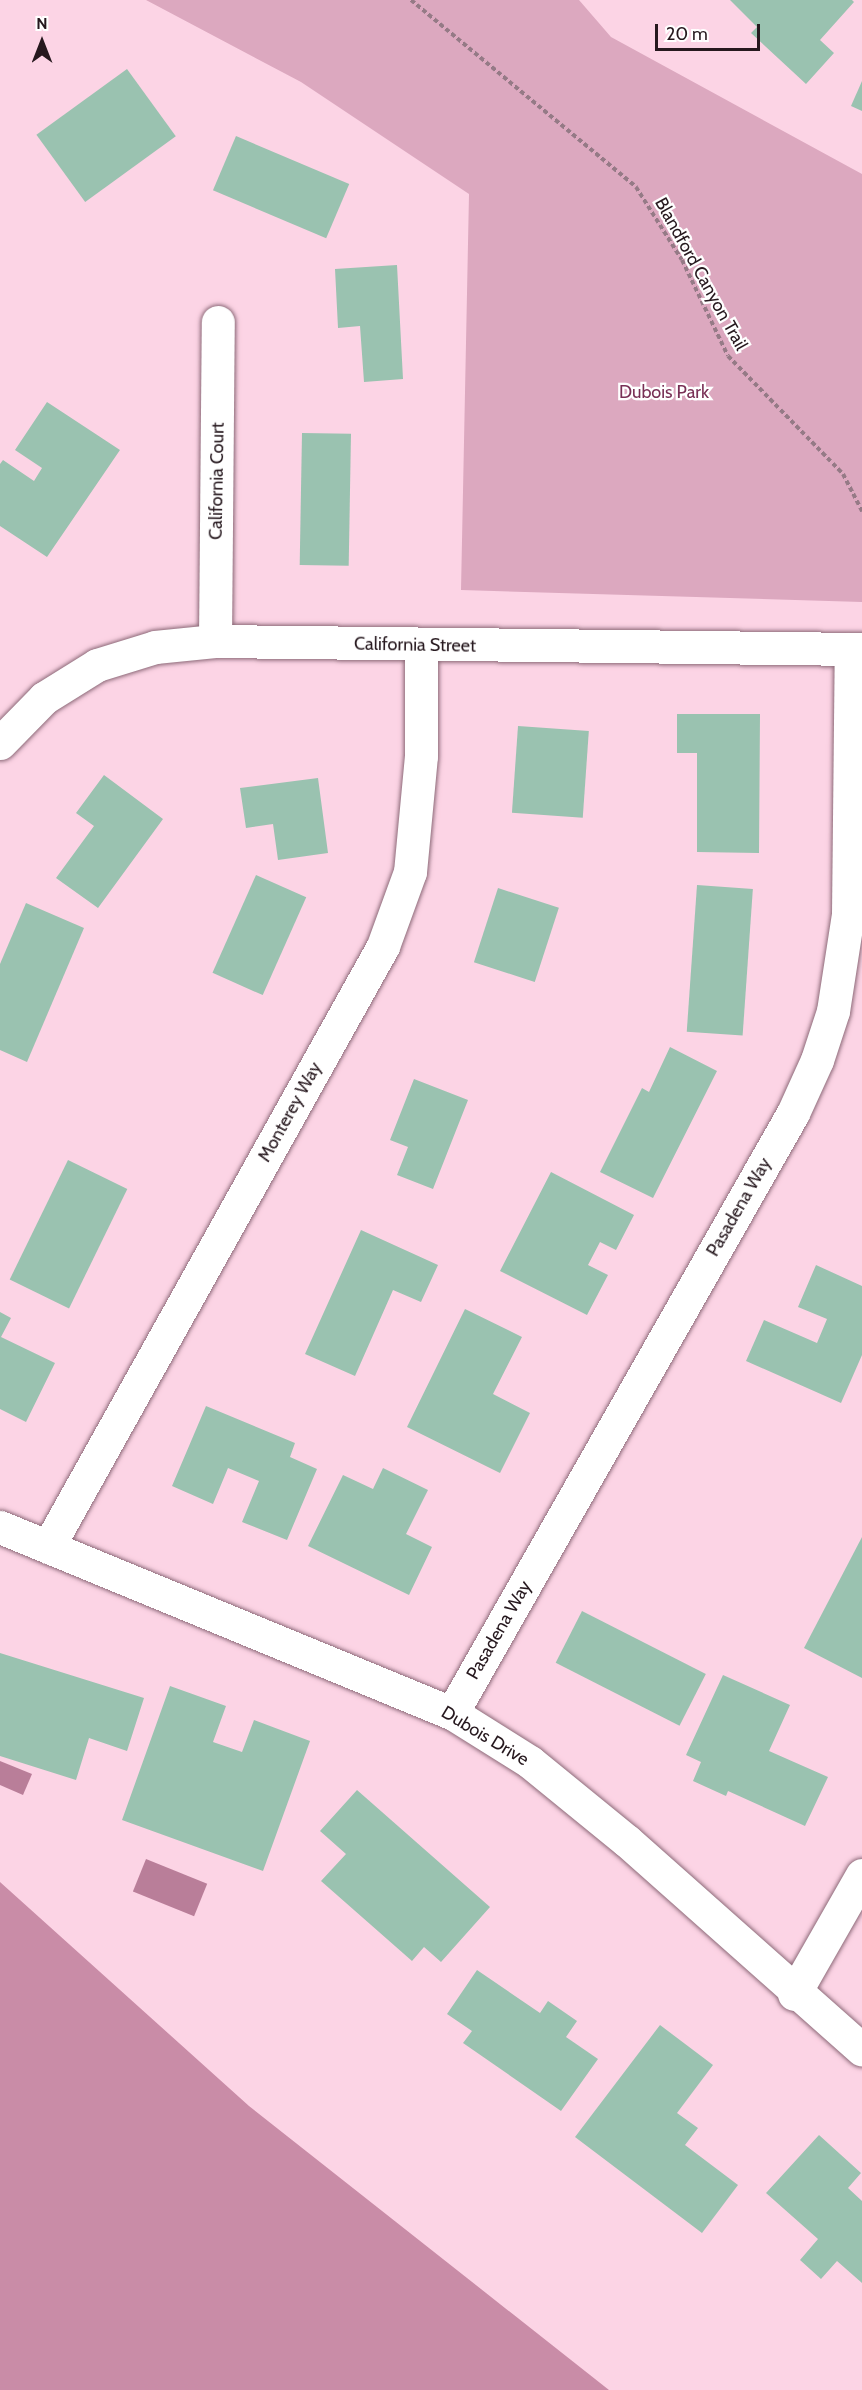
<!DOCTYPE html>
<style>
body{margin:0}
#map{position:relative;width:862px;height:2390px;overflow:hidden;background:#fcd4e5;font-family:Cabin,sans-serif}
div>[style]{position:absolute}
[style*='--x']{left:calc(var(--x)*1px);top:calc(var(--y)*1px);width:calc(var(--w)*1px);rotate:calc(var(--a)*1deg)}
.green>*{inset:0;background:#dca8bf}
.forest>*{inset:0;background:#c98ca7}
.water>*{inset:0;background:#b97e99;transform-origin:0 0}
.building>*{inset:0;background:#9ac2b0;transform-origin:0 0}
.path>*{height:4px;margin-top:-2px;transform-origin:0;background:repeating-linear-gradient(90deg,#957a86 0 4.5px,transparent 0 7.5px)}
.roads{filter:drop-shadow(0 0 2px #8d6a79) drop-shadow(0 0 2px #8d6a79)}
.minor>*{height:33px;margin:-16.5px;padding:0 16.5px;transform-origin:16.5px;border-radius:16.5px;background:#fff}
span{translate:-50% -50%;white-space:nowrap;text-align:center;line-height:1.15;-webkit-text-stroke:4.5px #fff;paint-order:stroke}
.street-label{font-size:18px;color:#26181e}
.park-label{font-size:18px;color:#793056}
.north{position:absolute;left:12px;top:12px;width:60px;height:60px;-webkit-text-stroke:4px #fff;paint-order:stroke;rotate:0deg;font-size:16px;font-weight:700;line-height:24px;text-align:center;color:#26181e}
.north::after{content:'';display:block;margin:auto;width:21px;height:27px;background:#26181e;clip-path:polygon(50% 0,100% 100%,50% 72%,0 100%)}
.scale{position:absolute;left:655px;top:24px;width:105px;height:27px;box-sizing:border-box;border:3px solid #26181e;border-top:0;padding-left:8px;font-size:18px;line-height:21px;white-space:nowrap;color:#26181e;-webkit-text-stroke:4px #fff;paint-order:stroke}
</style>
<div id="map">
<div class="green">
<div style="clip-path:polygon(146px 0,579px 0,611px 37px,862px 174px,862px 602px,461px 590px,469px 194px,301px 82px)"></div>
</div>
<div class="forest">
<div style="clip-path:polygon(0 1882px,249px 2106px,609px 2390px,0 2390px)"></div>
</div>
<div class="water">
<div style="clip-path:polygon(0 1761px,32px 1774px,23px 1795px,0 1785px)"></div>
<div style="left:146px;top:1859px;width:66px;height:35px;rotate:22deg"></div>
</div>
<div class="building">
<div style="clip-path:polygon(730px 0,852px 0,854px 2px,820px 40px,834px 53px,806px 84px,751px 33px,757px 27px)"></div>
<div style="left:127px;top:69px;width:83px;height:112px;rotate:54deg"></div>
<div style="clip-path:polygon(862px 81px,862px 111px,851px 106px)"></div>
<div style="left:236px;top:136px;width:123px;height:59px;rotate:23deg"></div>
<div style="clip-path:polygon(397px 265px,403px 379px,364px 382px,360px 326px,338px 328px,335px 269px)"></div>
<div style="clip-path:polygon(47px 402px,120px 450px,47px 557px,0 526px,0 464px,3px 460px,34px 481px,42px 468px,15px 450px)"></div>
<div style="left:302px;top:433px;width:49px;height:132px;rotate:1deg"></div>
<div style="clip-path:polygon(677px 714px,760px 714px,759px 853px,697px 852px,697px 753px,677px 753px)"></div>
<div style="left:518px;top:726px;width:71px;height:87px;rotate:4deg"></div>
<div style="clip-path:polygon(104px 775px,163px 819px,98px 908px,56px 878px,94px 826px,76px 813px)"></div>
<div style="clip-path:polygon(318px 778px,328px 853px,278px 860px,273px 824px,246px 828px,240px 788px)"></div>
<div style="left:256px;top:875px;width:55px;height:107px;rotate:24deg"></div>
<div style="left:697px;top:885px;width:56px;height:147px;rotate:4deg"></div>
<div style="left:498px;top:888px;width:64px;height:78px;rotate:18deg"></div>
<div style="clip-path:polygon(26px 903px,84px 928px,27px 1062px,0 1050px,0 964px)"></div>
<div style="clip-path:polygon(670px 1047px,717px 1071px,653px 1198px,600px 1172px,642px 1088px,649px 1092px)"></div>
<div style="clip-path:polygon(414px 1079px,468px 1100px,433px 1189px,397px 1175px,408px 1147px,390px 1140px)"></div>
<div style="left:68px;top:1160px;width:66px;height:133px;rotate:26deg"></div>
<div style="clip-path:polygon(551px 1172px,634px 1215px,616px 1250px,600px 1242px,588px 1265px,608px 1275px,587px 1315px,500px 1271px)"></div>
<div style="clip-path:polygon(361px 1230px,438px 1265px,421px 1302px,393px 1290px,355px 1376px,305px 1354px)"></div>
<div style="clip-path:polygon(816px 1265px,862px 1286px,862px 1355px,841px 1403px,746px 1361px,764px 1320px,817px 1343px,827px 1319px,798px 1307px)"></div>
<div style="clip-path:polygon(465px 1309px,522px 1337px,493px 1394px,530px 1413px,500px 1473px,407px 1427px)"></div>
<div style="clip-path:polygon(0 1312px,11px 1318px,1px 1337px,55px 1363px,26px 1422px,0 1409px)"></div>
<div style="clip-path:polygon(206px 1406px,295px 1443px,290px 1457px,317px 1469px,287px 1540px,242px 1522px,259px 1481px,228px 1468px,213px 1504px,172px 1486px)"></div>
<div style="clip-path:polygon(383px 1468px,428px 1490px,406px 1534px,432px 1547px,409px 1595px,308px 1546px,343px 1475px,373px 1489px)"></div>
<div style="clip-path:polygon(862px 1537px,862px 1678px,804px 1648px)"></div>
<div style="left:582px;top:1611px;width:139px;height:58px;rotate:27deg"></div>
<div style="clip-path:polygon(0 1653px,144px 1698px,127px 1751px,89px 1738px,76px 1780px,0 1756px)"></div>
<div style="clip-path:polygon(723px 1675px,790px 1705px,769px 1751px,828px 1777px,805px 1826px,728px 1791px,726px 1796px,693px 1781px,701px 1762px,686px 1755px)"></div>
<div style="clip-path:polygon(170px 1686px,226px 1706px,213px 1742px,242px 1752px,254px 1720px,310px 1741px,263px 1871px,122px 1820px)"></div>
<div style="clip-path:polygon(357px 1790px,490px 1907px,441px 1962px,424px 1947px,412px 1961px,321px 1881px,346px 1854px,320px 1831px)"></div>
<div style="clip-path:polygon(477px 1970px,540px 2013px,548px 2001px,577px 2021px,566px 2037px,598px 2059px,561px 2111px,463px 2043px,472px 2031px,447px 2014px)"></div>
<div style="clip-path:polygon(660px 2025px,713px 2065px,677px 2113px,698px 2128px,685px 2145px,738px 2185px,702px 2233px,575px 2137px)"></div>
<div style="clip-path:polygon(819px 2135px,861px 2173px,848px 2188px,862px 2201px,862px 2283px,837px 2261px,821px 2279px,800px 2260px,818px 2239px,766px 2193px)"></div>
</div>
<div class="path">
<div style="--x:411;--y:0;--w:293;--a:39.7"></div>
<div style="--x:636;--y:187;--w:86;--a:57.8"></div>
<div style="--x:682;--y:260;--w:106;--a:64.4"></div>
<div style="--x:728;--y:356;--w:165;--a:45.7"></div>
<div style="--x:843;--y:474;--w:42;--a:62.8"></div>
</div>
<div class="roads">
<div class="minor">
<div style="--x:215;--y:641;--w:319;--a:-89.5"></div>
<div style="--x:0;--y:743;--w:63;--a:-45.6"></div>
<div style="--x:44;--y:698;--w:62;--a:-31.9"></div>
<div style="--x:97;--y:665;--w:61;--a:-17.2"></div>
<div style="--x:155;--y:647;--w:60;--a:-5.7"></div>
<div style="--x:215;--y:641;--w:647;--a:0.71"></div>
<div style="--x:0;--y:1527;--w:489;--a:22.4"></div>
<div style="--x:452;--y:1713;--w:92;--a:32.1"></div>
<div style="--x:530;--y:1762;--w:125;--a:39.2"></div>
<div style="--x:627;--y:1841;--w:314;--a:41.6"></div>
<div style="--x:48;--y:1547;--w:688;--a:-60.86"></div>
<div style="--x:383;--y:946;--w:79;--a:-70"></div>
<div style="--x:410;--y:872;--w:117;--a:-84.6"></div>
<div style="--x:421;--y:756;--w:111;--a:-90"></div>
<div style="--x:452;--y:1713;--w:690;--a:-60.39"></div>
<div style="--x:793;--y:1113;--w:58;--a:-65.6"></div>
<div style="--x:817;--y:1060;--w:52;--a:-71.9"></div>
<div style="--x:833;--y:1011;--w:98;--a:-81.2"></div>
<div style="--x:848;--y:914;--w:265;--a:-89.4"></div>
<div style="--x:794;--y:1994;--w:137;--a:-60.3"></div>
</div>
</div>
<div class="street-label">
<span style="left:701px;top:274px;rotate:61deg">Blandford Canyon Trail</span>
<span style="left:217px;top:481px;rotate:-89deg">California Court</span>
<span style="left:415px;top:645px;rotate:1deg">California Street</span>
<span style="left:290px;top:1112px;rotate:-61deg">Monterey Way</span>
<span style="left:739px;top:1207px;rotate:-60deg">Pasadena Way</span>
<span style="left:499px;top:1630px;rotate:-60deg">Pasadena Way</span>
<span style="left:485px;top:1736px;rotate:31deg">Dubois Drive</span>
</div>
<div class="park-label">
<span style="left:664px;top:392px">Dubois Park</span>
</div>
<div class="north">N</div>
<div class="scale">20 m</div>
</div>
